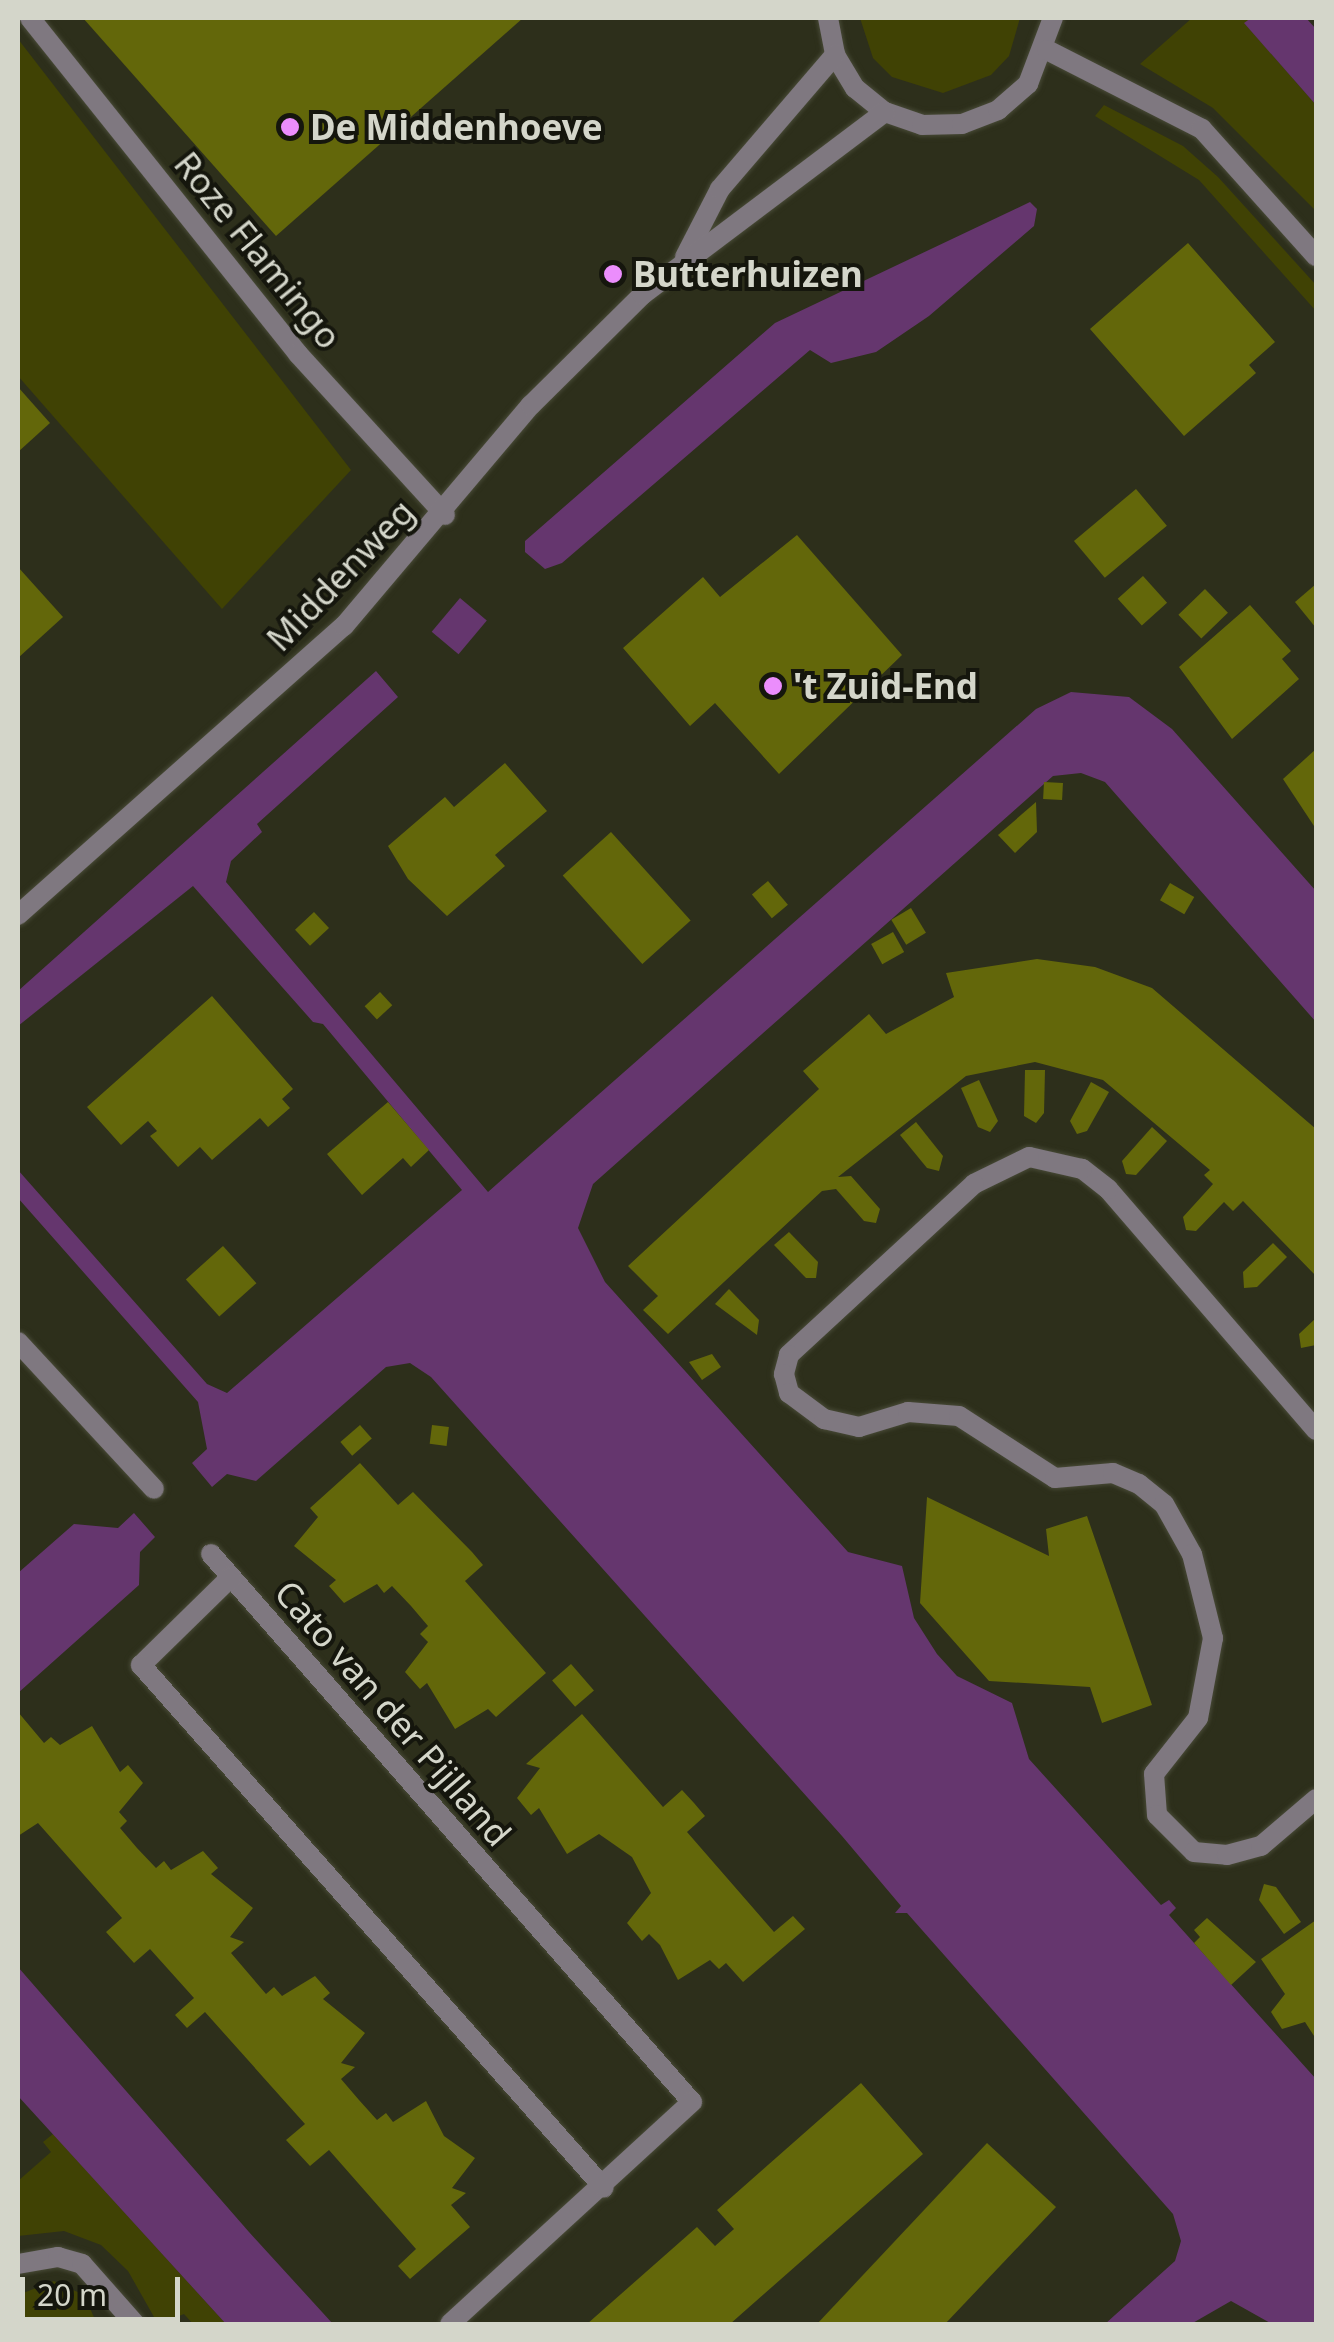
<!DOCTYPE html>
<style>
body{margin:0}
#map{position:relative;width:1334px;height:2342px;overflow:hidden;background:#2d2f1b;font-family:"Noto Sans",sans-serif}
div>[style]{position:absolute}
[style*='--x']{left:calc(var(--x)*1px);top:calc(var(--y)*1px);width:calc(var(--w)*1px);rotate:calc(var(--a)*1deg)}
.green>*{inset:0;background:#404204}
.water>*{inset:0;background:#65366e;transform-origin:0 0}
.building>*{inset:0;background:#63670a;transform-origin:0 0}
.roads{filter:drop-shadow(0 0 2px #484a37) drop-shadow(0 0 2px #484a37)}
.street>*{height:20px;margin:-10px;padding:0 10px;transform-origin:10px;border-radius:10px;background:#7f7880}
.dots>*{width:28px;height:28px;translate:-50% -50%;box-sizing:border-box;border:5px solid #15160d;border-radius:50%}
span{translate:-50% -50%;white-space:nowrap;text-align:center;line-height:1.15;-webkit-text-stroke:8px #15160d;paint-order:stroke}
.poi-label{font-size:35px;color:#d4d6ca;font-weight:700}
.left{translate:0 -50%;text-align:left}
.street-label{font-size:35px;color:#d4d6ca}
.frame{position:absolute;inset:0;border:20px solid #d4d6ca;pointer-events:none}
.scale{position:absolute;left:20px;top:2277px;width:160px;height:45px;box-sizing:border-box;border:5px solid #d4d6ca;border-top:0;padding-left:12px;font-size:30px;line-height:35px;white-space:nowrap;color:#d4d6ca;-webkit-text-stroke:8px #15160d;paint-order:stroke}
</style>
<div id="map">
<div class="green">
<div style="clip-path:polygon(860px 18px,1020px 18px,1009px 56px,991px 75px,943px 93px,892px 77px,873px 58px)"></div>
<div style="clip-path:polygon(1192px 18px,1251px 18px,1245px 24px,1316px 105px,1316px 211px,1213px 108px,1140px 64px)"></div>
<div style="clip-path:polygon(18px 39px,351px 470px,222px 609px,18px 376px)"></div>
<div style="clip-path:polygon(1104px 105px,1183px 146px,1218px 177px,1316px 285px,1316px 311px,1199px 180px,1095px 116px)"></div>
<div style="clip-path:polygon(53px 2134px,226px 2324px,193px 2324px,184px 2314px,158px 2324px,128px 2271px,101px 2245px,64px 2231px,18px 2236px,18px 2181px,51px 2152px,43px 2142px)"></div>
<div style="clip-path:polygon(54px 2281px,84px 2295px,97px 2324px,18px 2324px,18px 2295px)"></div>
</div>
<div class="water">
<div style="clip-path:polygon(1251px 18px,1306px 18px,1316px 29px,1316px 105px,1244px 23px)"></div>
<div style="clip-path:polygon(1030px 202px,1037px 209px,1034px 226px,929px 316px,876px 352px,831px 363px,810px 350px,562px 563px,545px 569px,525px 552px,525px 541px,775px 323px)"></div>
<div style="left:460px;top:598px;width:35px;height:44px;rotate:40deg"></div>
<div style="clip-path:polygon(376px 671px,398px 697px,257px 824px,262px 832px,231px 861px,226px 882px,488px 1192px,1036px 709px,1071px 692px,1129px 697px,1172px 729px,1316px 891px,1316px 1022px,1105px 782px,1081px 773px,1053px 776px,593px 1184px,578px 1228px,605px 1282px,848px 1552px,902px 1566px,914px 1618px,937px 1654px,957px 1676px,1012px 1703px,1029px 1759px,1161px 1905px,1169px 1900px,1176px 1908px,1169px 1915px,1316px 2079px,1316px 2324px,1272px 2324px,1231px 2301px,1191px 2324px,1105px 2324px,1175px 2261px,1181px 2241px,1173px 2214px,907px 1913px,895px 1913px,901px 1906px,842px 1836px,431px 1377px,410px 1363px,386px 1367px,256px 1481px,227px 1474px,212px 1487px,192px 1463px,207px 1449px,198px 1402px,18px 1198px,18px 1170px,207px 1384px,227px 1393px,462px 1190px,323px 1024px,313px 1022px,193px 886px,18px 1026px,18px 991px)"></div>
<div style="clip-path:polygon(134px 1513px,155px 1537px,140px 1552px,139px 1585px,18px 1693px,18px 1573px,74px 1524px,118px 1528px)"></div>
<div style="clip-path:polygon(18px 1967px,249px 2232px,333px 2324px,226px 2324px,18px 2096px)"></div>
</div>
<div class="building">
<div style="clip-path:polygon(83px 18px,523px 18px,276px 236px)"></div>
<div style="clip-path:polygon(1188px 243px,1275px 342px,1249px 365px,1256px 373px,1184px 436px,1090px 329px)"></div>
<div style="clip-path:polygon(18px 387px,50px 423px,18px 452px)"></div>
<div style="left:1136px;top:489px;width:48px;height:81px;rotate:50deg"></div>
<div style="clip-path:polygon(797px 535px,902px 655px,779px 774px,715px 703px,690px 726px,623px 648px,703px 577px,720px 597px)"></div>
<div style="clip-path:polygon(18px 567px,63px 617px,18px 658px)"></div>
<div style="left:1143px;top:576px;width:36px;height:34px;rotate:48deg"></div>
<div style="clip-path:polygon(1316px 584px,1316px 628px,1295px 602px)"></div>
<div style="left:1205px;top:589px;width:33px;height:37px;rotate:46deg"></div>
<div style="clip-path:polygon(1250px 605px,1291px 651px,1282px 659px,1299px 679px,1232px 739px,1179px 667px)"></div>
<div style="clip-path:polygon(1316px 749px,1316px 829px,1283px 779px)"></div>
<div style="clip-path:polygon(505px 763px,547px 811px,495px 855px,505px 866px,447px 916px,408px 879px,388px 846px,445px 797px,454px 807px)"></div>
<div style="left:1044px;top:782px;width:19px;height:17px;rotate:3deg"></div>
<div style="clip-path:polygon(1036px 802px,1037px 832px,1015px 853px,998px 835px)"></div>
<div style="left:611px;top:832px;width:119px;height:65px;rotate:48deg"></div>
<div style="left:768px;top:881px;width:31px;height:21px;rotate:50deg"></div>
<div style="left:1170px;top:883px;width:28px;height:20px;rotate:30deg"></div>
<div style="left:911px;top:908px;width:29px;height:23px;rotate:59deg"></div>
<div style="left:314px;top:912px;width:22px;height:26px;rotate:47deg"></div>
<div style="left:893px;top:932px;width:23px;height:25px;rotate:61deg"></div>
<div style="clip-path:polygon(1037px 959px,1095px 967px,1152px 988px,1316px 1129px,1316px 1276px,1243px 1201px,1233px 1211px,1224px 1202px,1196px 1231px,1186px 1230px,1183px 1217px,1213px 1184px,1204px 1175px,1210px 1170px,1103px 1080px,1035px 1062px,966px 1076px,838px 1177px,851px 1176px,880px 1209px,876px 1223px,864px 1221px,836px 1189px,822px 1191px,668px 1334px,643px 1310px,658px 1296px,628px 1266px,819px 1089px,803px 1071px,869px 1014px,886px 1034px,954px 997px,946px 973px)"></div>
<div style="left:380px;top:992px;width:18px;height:21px;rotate:47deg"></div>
<div style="clip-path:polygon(212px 996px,293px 1089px,282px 1099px,290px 1108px,268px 1127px,260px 1118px,212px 1160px,200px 1147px,178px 1167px,150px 1136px,157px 1131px,148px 1121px,121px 1145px,87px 1107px)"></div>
<div style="clip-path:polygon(1025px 1070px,1045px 1070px,1044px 1113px,1036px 1123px,1024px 1116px)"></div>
<div style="clip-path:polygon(979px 1080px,998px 1121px,990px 1132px,978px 1127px,961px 1088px)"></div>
<div style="clip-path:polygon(1091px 1082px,1109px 1092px,1087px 1131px,1077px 1134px,1070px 1121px)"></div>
<div style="clip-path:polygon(388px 1102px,429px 1150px,411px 1167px,403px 1158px,362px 1195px,327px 1154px)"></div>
<div style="clip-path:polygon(916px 1122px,943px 1156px,939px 1171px,927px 1168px,900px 1135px)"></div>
<div style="clip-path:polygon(1152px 1127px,1167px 1141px,1136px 1175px,1126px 1174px,1122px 1161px)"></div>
<div style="clip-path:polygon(789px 1232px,818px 1262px,816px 1278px,806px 1278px,774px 1245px)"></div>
<div style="clip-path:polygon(1273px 1243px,1287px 1257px,1257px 1287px,1244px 1288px,1243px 1272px)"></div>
<div style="left:223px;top:1246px;width:50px;height:50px;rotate:48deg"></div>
<div style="clip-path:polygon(729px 1289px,759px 1320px,757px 1335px,715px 1304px)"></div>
<div style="clip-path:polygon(1316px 1318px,1316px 1345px,1301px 1348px,1299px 1334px)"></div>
<div style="clip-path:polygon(712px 1354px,721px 1367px,702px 1380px,689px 1362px)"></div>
<div style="left:360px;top:1425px;width:18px;height:26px;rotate:49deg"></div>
<div style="left:432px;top:1425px;width:17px;height:19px;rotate:7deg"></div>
<div style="clip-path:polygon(360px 1463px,398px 1505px,413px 1492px,472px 1552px,483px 1565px,465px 1581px,546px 1673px,496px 1717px,488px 1709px,455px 1729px,427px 1683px,420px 1689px,405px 1672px,428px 1642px,420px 1634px,428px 1626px,411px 1606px,392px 1586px,384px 1593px,377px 1584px,344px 1603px,329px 1586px,336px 1580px,294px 1546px,318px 1517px,310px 1508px)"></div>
<div style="clip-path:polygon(927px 1497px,1049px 1556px,1046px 1529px,1087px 1516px,1152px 1705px,1102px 1723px,1090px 1687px,989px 1681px,920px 1603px)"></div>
<div style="left:571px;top:1664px;width:35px;height:25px;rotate:49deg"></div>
<div style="clip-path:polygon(18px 1712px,44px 1743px,51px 1737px,60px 1745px,92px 1726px,120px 1772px,128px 1765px,143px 1783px,119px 1812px,127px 1821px,120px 1828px,137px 1848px,156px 1868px,164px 1861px,171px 1870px,203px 1851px,218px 1868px,211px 1874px,253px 1908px,230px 1937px,244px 1942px,231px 1953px,266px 1994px,274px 1987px,282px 1996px,315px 1976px,330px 1993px,323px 1999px,365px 2033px,341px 2063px,355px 2067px,341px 2079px,359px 2100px,377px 2120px,386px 2113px,393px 2122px,426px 2101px,444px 2136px,475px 2158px,452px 2188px,466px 2193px,451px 2205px,470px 2227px,410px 2279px,398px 2266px,416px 2249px,329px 2150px,310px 2166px,286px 2140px,305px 2124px,205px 2012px,187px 2028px,175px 2015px,194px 1998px,150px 1949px,134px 1963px,106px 1932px,122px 1918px,38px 1823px,18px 1836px)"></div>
<div style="clip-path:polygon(582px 1714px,663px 1807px,682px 1790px,694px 1803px,705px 1816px,687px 1832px,774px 1932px,793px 1916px,805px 1929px,743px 1982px,726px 1963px,719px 1969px,710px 1960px,678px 1980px,660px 1945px,649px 1934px,642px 1941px,627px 1923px,651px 1893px,632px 1857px,599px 1834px,567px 1854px,539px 1808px,531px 1815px,517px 1798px,540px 1768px,526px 1764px)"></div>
<div style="clip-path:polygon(1264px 1884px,1276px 1887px,1301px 1922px,1284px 1934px,1259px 1900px)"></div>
<div style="clip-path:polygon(1207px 1918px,1256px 1962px,1231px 1985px,1194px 1943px,1200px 1937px,1194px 1930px)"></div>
<div style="clip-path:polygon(1316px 1920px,1316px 2039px,1305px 2022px,1282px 2029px,1271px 2012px,1285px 1994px,1261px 1959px)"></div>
<div style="clip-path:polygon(861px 2083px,923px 2154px,730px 2324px,587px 2324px,697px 2227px,715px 2246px,734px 2229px,717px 2210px)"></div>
<div style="clip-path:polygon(987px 2143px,1056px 2207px,945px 2324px,817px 2324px)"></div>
</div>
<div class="roads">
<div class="street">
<div style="--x:30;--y:18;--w:430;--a:51.4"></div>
<div style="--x:298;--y:354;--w:218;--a:47.6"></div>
<div style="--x:828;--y:18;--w:38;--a:79"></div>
<div style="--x:835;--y:55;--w:39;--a:59"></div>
<div style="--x:855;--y:88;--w:38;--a:39"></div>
<div style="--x:885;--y:112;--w:39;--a:19"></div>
<div style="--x:922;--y:125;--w:40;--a:-1.4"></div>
<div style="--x:962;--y:124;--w:39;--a:-21"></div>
<div style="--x:998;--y:110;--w:40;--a:-41"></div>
<div style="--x:1028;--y:84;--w:71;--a:-69.3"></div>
<div style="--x:1047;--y:50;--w:174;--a:27"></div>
<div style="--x:1202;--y:129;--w:171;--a:48.1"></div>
<div style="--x:685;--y:257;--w:76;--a:-62.8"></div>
<div style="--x:720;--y:189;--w:177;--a:-49.4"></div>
<div style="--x:18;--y:915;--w:436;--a:-41.6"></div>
<div style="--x:344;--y:626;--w:289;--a:-49.8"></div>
<div style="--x:531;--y:405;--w:156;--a:-44.7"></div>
<div style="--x:642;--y:295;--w:304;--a:-37"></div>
<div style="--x:18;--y:1342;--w:200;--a:47.2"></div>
<div style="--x:1316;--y:1430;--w:318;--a:-130.8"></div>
<div style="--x:1108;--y:1189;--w:33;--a:-142"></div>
<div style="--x:1082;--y:1169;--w:54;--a:-167.2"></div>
<div style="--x:1029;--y:1157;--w:61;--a:153.9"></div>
<div style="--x:974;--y:1184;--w:252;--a:137.3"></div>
<div style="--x:789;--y:1355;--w:20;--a:105"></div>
<div style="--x:784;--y:1374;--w:20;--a:75"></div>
<div style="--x:789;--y:1393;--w:44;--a:36.6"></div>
<div style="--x:824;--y:1419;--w:36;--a:13"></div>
<div style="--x:859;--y:1427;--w:51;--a:-17"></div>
<div style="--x:908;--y:1412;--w:51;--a:4.5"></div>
<div style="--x:959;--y:1416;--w:114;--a:32.9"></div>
<div style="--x:1055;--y:1478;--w:58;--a:-4.9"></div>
<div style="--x:1113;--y:1473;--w:28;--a:23"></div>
<div style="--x:1139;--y:1484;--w:32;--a:39"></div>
<div style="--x:1164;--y:1504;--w:57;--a:60.8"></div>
<div style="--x:1192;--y:1554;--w:87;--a:76"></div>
<div style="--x:1213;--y:1638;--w:81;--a:100.6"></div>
<div style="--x:1198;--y:1718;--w:71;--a:128.2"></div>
<div style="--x:1154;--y:1774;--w:41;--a:85.8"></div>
<div style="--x:1157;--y:1815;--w:52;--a:45"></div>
<div style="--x:1194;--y:1852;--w:33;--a:5"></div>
<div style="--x:1227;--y:1855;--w:35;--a:-15"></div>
<div style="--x:1261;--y:1846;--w:72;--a:-40.5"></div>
<div style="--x:211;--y:1554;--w:729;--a:48.73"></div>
<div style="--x:692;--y:2102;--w:328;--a:137.5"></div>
<div style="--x:231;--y:1577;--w:126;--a:135.6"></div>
<div style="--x:141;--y:1665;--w:698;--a:48.48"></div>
<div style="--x:18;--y:2264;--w:41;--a:-9.9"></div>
<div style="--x:58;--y:2257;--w:25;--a:16"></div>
<div style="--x:82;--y:2264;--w:80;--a:48.5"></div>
</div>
</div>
<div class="dots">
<div style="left:290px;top:127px;background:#eb8dfc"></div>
<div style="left:613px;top:274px;background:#eb8dfc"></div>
<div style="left:773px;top:686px;background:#eb8dfc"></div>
</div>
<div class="poi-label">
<span class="left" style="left:310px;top:127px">De Middenhoeve</span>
<span class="left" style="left:633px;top:274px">Butterhuizen</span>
<span class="left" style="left:793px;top:686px">'t Zuid-End</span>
</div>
<div class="street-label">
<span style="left:258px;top:250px;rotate:51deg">Roze Flamingo</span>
<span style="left:340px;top:575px;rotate:-46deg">Middenweg</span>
<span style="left:393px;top:1713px;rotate:49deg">Cato van der Pijlland</span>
</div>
<div class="frame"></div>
<div class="scale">20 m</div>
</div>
